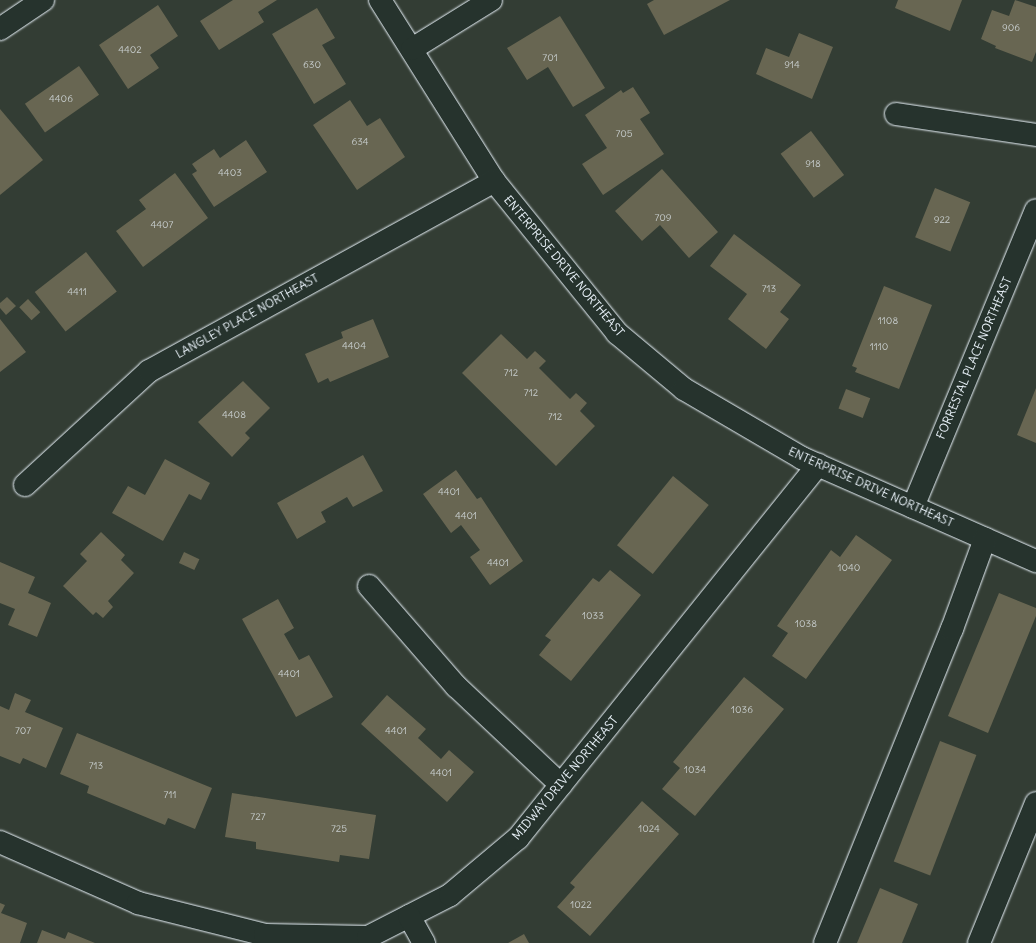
<!DOCTYPE html>
<style>
body{margin:0}
#map{position:relative;width:1036px;height:943px;overflow:hidden;background:#333d34;font-family:Delius,sans-serif}
div>[style]{position:absolute}
[style*='--x']{left:calc(var(--x)*1px);top:calc(var(--y)*1px);width:calc(var(--w)*1px);rotate:calc(var(--a)*1deg)}
.building>*{inset:0;background:#686652;transform-origin:0 0}
.roads{filter:drop-shadow(0 0 1px #e8f1f8) drop-shadow(0 0 1px #e8f1f8)}
.minor>*{height:22px;margin:-11px;padding:0 11px;transform-origin:11px;border-radius:11px;background:#26332d}
span{translate:-50% -50%;white-space:nowrap;text-align:center;line-height:1.15;-webkit-text-stroke:3px #26332d;paint-order:stroke}
.number-label{font-size:10px;color:#c8cece}
.number-label span{-webkit-text-stroke-width:0}
.street-label{font-size:12px;color:#e8f1f8}
</style>
<div id="map">
<div class="building">
<div style="clip-path:polygon(233px 0,277px 0,258px 12px,264px 22px,219px 50px,200px 21px)"></div>
<div style="clip-path:polygon(654px 0,730px 0,664px 35px,647px 4px)"></div>
<div style="clip-path:polygon(898px 0,962px 0,950px 31px,895px 8px)"></div>
<div style="clip-path:polygon(1015px 0,1036px 7px,1036px 52px,1032px 62px,995px 48px,996px 46px,981px 39px,992px 10px,1009px 16px)"></div>
<div style="clip-path:polygon(158px 5px,178px 36px,150px 55px,159px 68px,128px 89px,99px 45px)"></div>
<div style="clip-path:polygon(317px 8px,335px 38px,322px 45px,346px 84px,314px 104px,272px 34px)"></div>
<div style="clip-path:polygon(560px 16px,605px 88px,573px 107px,548px 67px,527px 80px,507px 48px)"></div>
<div style="clip-path:polygon(799px 33px,833px 47px,812px 99px,756px 74px,766px 48px,789px 57px)"></div>
<div style="left:79px;top:66px;width:35px;height:66px;rotate:55deg"></div>
<div style="clip-path:polygon(633px 87px,650px 113px,640px 119px,664px 154px,603px 195px,582px 164px,607px 148px,585px 115px,621px 90px,623px 93px)"></div>
<div style="clip-path:polygon(350px 100px,367px 126px,380px 118px,405px 157px,357px 190px,313px 125px)"></div>
<div style="clip-path:polygon(0 109px,43px 160px,0 195px)"></div>
<div style="left:811px;top:131px;width:55px;height:38px;rotate:53deg"></div>
<div style="clip-path:polygon(246px 140px,267px 172px,214px 207px,192px 174px,197px 171px,192px 164px,214px 149px,220px 158px)"></div>
<div style="clip-path:polygon(662px 169px,718px 232px,689px 258px,660px 225px,642px 241px,615px 211px)"></div>
<div style="clip-path:polygon(175px 173px,208px 218px,143px 267px,116px 231px,146px 209px,139px 200px)"></div>
<div style="left:935px;top:188px;width:38px;height:53px;rotate:22deg"></div>
<div style="clip-path:polygon(734px 234px,801px 285px,780px 312px,789px 319px,766px 349px,728px 319px,747px 294px,710px 266px)"></div>
<div style="left:86px;top:252px;width:50px;height:65px;rotate:52deg"></div>
<div style="clip-path:polygon(884px 286px,932px 305px,899px 389px,855px 372px,857px 368px,852px 366px)"></div>
<div style="clip-path:polygon(7px 297px,16px 306px,6px 315px,0 308px,0 303px)"></div>
<div style="left:28px;top:299px;width:18px;height:12px;rotate:47deg"></div>
<div style="clip-path:polygon(0 319px,26px 352px,0 372px)"></div>
<div style="clip-path:polygon(373px 319px,389px 357px,330px 382px,328px 378px,318px 383px,305px 354px,343px 338px,341px 332px)"></div>
<div style="clip-path:polygon(501px 334px,527px 359px,535px 351px,546px 361px,539px 368px,570px 399px,576px 393px,587px 403px,580px 411px,595px 426px,556px 466px,462px 373px)"></div>
<div style="clip-path:polygon(243px 381px,270px 408px,245px 433px,250px 438px,232px 457px,198px 422px)"></div>
<div style="clip-path:polygon(1036px 388px,1036px 443px,1017px 435px)"></div>
<div style="left:846px;top:389px;width:26px;height:21px;rotate:21deg"></div>
<div style="clip-path:polygon(363px 455px,383px 491px,353px 507px,347px 497px,321px 512px,326px 522px,297px 539px,277px 503px)"></div>
<div style="clip-path:polygon(165px 459px,210px 483px,201px 500px,189px 494px,163px 541px,112px 513px,128px 486px,145px 495px)"></div>
<div style="clip-path:polygon(456px 470px,477px 499px,481px 497px,523px 561px,490px 585px,470px 557px,480px 550px,461px 525px,451px 533px,423px 494px)"></div>
<div style="left:673px;top:476px;width:46px;height:89px;rotate:39deg"></div>
<div style="clip-path:polygon(101px 532px,125px 555px,121px 560px,134px 573px,108px 601px,113px 607px,103px 618px,96px 612px,93px 615px,63px 586px,87px 561px,80px 554px)"></div>
<div style="clip-path:polygon(856px 535px,892px 560px,806px 679px,772px 656px,788px 633px,777px 626px,831px 550px,840px 557px)"></div>
<div style="left:184px;top:552px;width:17px;height:12px;rotate:25deg"></div>
<div style="clip-path:polygon(0 562px,35px 577px,28px 593px,51px 603px,37px 637px,8px 625px,15px 609px,0 603px)"></div>
<div style="clip-path:polygon(610px 570px,641px 595px,571px 681px,539px 655px,551px 640px,545px 636px,593px 578px,599px 582px)"></div>
<div style="clip-path:polygon(999px 593px,1036px 608px,1036px 616px,988px 733px,948px 716px)"></div>
<div style="clip-path:polygon(278px 599px,294px 628px,284px 634px,299px 660px,309px 655px,333px 697px,296px 717px,242px 619px)"></div>
<div style="clip-path:polygon(744px 677px,784px 709px,695px 816px,662px 789px,680px 768px,673px 762px)"></div>
<div style="clip-path:polygon(15px 693px,31px 700px,25px 712px,63px 728px,46px 768px,23px 758px,20px 764px,0 756px,0 706px,9px 710px)"></div>
<div style="clip-path:polygon(387px 695px,426px 729px,418px 738px,441px 759px,449px 750px,474px 772px,447px 802px,361px 724px)"></div>
<div style="clip-path:polygon(77px 733px,212px 788px,195px 829px,168px 818px,165px 825px,87px 793px,89px 786px,60px 774px)"></div>
<div style="left:940px;top:741px;width:39px;height:129px;rotate:21deg"></div>
<div style="clip-path:polygon(232px 793px,376px 815px,369px 859px,340px 855px,339px 862px,256px 849px,256px 842px,225px 837px)"></div>
<div style="clip-path:polygon(642px 801px,679px 834px,590px 936px,557px 907px,575px 887px,570px 883px)"></div>
<div style="clip-path:polygon(880px 888px,918px 904px,902px 943px,857px 943px)"></div>
<div style="clip-path:polygon(0 903px,5px 905px,1px 913px,27px 923px,20px 943px,0 943px)"></div>
<div style="clip-path:polygon(42px 930px,65px 939px,68px 932px,95px 943px,37px 943px)"></div>
<div style="clip-path:polygon(524px 934px,529px 943px,508px 943px)"></div>
</div>
<div class="roads">
<div class="minor">
<div style="--x:380;--y:0;--w:214;--a:57.8"></div>
<div style="--x:494;--y:181;--w:196;--a:51"></div>
<div style="--x:617;--y:333;--w:87;--a:39.9"></div>
<div style="--x:684;--y:389;--w:137;--a:30.3"></div>
<div style="--x:802;--y:458;--w:256;--a:23.8"></div>
<div style="--x:0;--y:29;--w:52;--a:-34"></div>
<div style="--x:412;--y:49;--w:93;--a:-31.8"></div>
<div style="--x:896;--y:114;--w:142;--a:8.5"></div>
<div style="--x:25;--y:485;--w:168;--a:-42.6"></div>
<div style="--x:149;--y:371;--w:394;--a:-28.8"></div>
<div style="--x:913;--y:507;--w:321;--a:-67.5"></div>
<div style="--x:369;--y:586;--w:133;--a:49"></div>
<div style="--x:456;--y:686;--w:144;--a:43.3"></div>
<div style="--x:0;--y:842;--w:151;--a:23.8"></div>
<div style="--x:138;--y:903;--w:131;--a:14.1"></div>
<div style="--x:265;--y:935;--w:103;--a:1.1"></div>
<div style="--x:368;--y:937;--w:92;--a:-27.1"></div>
<div style="--x:450;--y:895;--w:89;--a:-40"></div>
<div style="--x:518;--y:838;--w:479;--a:-51.2"></div>
<div style="--x:409;--y:916;--w:31;--a:61"></div>
<div style="--x:825;--y:943;--w:339;--a:-68"></div>
<div style="--x:952;--y:629;--w:96;--a:-69.9"></div>
<div style="--x:979;--y:943;--w:151;--a:-67.8"></div>
</div>
</div>
<div class="number-label">
<span style="left:1011px;top:28px">906</span>
<span style="left:130px;top:50px">4402</span>
<span style="left:550px;top:58px">701</span>
<span style="left:312px;top:65px">630</span>
<span style="left:792px;top:65px">914</span>
<span style="left:61px;top:99px">4406</span>
<span style="left:624px;top:134px">705</span>
<span style="left:360px;top:142px">634</span>
<span style="left:813px;top:164px">918</span>
<span style="left:230px;top:173px">4403</span>
<span style="left:663px;top:218px">709</span>
<span style="left:942px;top:220px">922</span>
<span style="left:162px;top:225px">4407</span>
<span style="left:769px;top:289px">713</span>
<span style="left:77px;top:292px">4411</span>
<span style="left:888px;top:321px">1108</span>
<span style="left:354px;top:346px">4404</span>
<span style="left:879px;top:347px">1110</span>
<span style="left:511px;top:373px">712</span>
<span style="left:531px;top:393px">712</span>
<span style="left:234px;top:415px">4408</span>
<span style="left:555px;top:417px">712</span>
<span style="left:449px;top:492px">4401</span>
<span style="left:466px;top:516px">4401</span>
<span style="left:498px;top:563px">4401</span>
<span style="left:849px;top:568px">1040</span>
<span style="left:593px;top:616px">1033</span>
<span style="left:806px;top:624px">1038</span>
<span style="left:289px;top:674px">4401</span>
<span style="left:742px;top:710px">1036</span>
<span style="left:23px;top:731px">707</span>
<span style="left:396px;top:731px">4401</span>
<span style="left:96px;top:766px">713</span>
<span style="left:695px;top:770px">1034</span>
<span style="left:441px;top:773px">4401</span>
<span style="left:170px;top:795px">711</span>
<span style="left:258px;top:817px">727</span>
<span style="left:339px;top:829px">725</span>
<span style="left:649px;top:829px">1024</span>
<span style="left:581px;top:905px">1022</span>
</div>
<div class="street-label">
<span style="left:564px;top:266px;rotate:50deg">ENTERPRISE DRIVE NORTHEAST</span>
<span style="left:247px;top:316px;rotate:-29deg">LANGLEY PLACE NORTHEAST</span>
<span style="left:974px;top:358px;rotate:-67deg">FORRESTAL PLACE NORTHEAST</span>
<span style="left:871px;top:487px;rotate:24deg">ENTERPRISE DRIVE NORTHEAST</span>
<span style="left:565px;top:778px;rotate:-50deg">MIDWAY DRIVE NORTHEAST</span>
</div>
</div>
